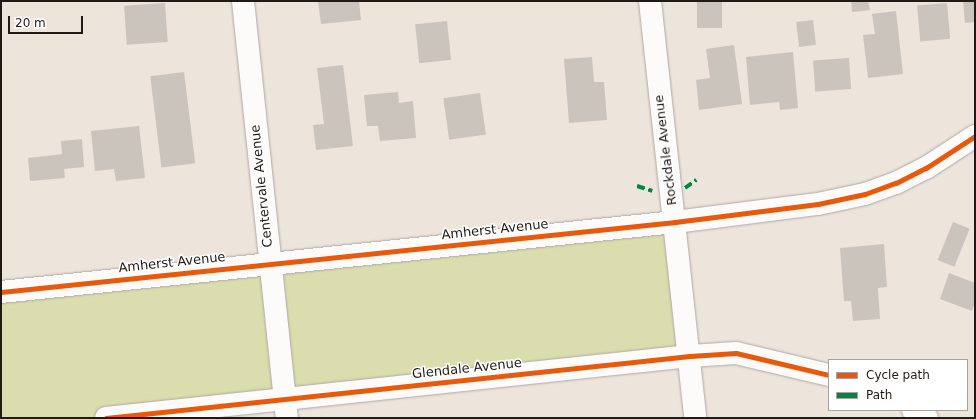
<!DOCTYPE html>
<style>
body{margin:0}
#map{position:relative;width:976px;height:419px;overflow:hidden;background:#ede4dc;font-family:"DejaVu Sans",sans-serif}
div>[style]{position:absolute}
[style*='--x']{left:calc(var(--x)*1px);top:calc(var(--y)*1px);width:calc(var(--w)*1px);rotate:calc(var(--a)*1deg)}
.green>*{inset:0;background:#daddad}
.building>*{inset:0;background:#cac4bd;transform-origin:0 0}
.roads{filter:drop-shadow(0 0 1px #afa8a2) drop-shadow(0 0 1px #afa8a2)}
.minor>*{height:22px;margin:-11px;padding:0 11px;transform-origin:11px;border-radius:11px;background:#fcfbfa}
.quiet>*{height:4px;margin-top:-2px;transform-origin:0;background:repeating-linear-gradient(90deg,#00873e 0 8px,transparent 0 12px)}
.cycleway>*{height:5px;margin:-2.5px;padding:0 2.5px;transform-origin:2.5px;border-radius:2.5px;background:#e8590c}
span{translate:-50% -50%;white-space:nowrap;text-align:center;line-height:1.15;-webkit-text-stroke:3px #fff;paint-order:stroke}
.street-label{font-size:13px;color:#201a16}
.frame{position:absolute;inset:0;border:2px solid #201a16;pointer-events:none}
.legend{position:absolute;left:828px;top:359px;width:140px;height:52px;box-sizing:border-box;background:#fff;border:1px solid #a6a3a2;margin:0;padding:5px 7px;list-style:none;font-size:12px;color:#201a16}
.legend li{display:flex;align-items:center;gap:8px;height:20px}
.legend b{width:20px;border:1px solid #a6a3a2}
.scale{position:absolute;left:8px;top:16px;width:75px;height:18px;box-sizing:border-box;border:2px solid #201a16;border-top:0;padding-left:5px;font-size:12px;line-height:14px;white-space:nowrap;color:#201a16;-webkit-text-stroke:3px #fff;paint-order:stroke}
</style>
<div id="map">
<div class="green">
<div style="clip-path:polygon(675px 222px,690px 356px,106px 418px,1px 418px,1px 293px)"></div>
</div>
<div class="building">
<div style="clip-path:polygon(318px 1px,359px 1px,361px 20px,321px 24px)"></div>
<div style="left:697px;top:1px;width:25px;height:27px"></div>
<div style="clip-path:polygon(851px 1px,868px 1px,870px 10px,852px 12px)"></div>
<div style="clip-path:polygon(963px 1px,975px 1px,975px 22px,965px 23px)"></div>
<div style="left:165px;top:3px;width:39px;height:41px;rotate:86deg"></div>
<div style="left:947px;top:3px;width:36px;height:30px;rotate:85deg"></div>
<div style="clip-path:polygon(896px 11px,903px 74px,868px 78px,863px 35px,875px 34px,872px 14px)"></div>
<div style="left:813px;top:20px;width:25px;height:17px;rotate:83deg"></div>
<div style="left:447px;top:21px;width:39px;height:32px;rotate:84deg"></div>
<div style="clip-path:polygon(734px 45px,742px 104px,699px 110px,696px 80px,710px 78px,706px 49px)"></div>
<div style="clip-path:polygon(793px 52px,798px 108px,780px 110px,779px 102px,750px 105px,746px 57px)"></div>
<div style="clip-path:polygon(592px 57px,594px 82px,604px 82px,607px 120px,569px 123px,564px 59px)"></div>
<div style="left:849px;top:58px;width:31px;height:36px;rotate:86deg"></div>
<div style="clip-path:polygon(343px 65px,353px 146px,316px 150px,313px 125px,324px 124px,317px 68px)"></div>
<div style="left:184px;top:72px;width:92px;height:34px;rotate:83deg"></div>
<div style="clip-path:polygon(398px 92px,399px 103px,413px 101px,416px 138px,380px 141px,378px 126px,367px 126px,364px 95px)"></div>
<div style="left:480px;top:93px;width:42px;height:37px;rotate:82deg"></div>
<div style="clip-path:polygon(139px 126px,145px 178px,116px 181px,114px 169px,95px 171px,91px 131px)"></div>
<div style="clip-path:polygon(82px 139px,84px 167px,64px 169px,65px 178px,30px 181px,28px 158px,62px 154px,61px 141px)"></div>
<div style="left:953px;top:222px;width:18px;height:41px;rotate:22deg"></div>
<div style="clip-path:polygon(884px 244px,887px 287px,878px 288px,880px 319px,853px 321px,851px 301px,844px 301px,840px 248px)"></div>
<div style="clip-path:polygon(949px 273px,975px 283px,975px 302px,972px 311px,940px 299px)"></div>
</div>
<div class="roads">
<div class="minor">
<div style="--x:243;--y:1;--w:419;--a:84"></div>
<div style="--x:650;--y:1;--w:419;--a:83.8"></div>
<div style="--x:1;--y:292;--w:678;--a:-5.93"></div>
<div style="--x:675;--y:222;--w:144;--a:-7.2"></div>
<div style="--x:818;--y:204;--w:48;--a:-12"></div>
<div style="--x:865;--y:194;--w:33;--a:-20"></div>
<div style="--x:896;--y:183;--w:34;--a:-27"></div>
<div style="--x:926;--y:168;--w:59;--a:-33.1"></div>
<div style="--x:913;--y:410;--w:16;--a:30"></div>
<div style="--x:106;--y:418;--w:587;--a:-6.06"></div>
<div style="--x:690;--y:356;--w:46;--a:-3.7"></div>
<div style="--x:736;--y:353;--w:96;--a:13.3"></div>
</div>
</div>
<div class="quiet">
<div style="--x:637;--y:186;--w:16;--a:18"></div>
<div style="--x:685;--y:188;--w:14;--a:-36"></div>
</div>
<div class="cycleway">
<div style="--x:1;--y:292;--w:678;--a:-5.93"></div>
<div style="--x:675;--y:222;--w:144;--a:-7.2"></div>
<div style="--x:818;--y:204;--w:48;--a:-12"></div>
<div style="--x:865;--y:194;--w:33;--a:-20"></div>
<div style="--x:896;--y:183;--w:34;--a:-27"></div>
<div style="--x:926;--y:168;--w:59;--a:-33.1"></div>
<div style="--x:106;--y:418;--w:587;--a:-6.06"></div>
<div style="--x:690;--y:356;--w:46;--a:-3.7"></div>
<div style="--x:736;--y:353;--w:96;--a:13.3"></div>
</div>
<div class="street-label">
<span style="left:666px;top:150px;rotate:-97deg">Rockdale Avenue</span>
<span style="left:262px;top:186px;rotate:-96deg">Centervale Avenue</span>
<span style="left:495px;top:230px;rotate:-6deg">Amherst Avenue</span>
<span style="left:172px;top:263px;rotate:-6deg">Amherst Avenue</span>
<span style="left:467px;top:369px;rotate:-6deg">Glendale Avenue</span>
</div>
<div class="frame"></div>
<ul class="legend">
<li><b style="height:5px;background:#e8590c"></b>Cycle path</li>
<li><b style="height:5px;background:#00873e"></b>Path</li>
</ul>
<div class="scale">20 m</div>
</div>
